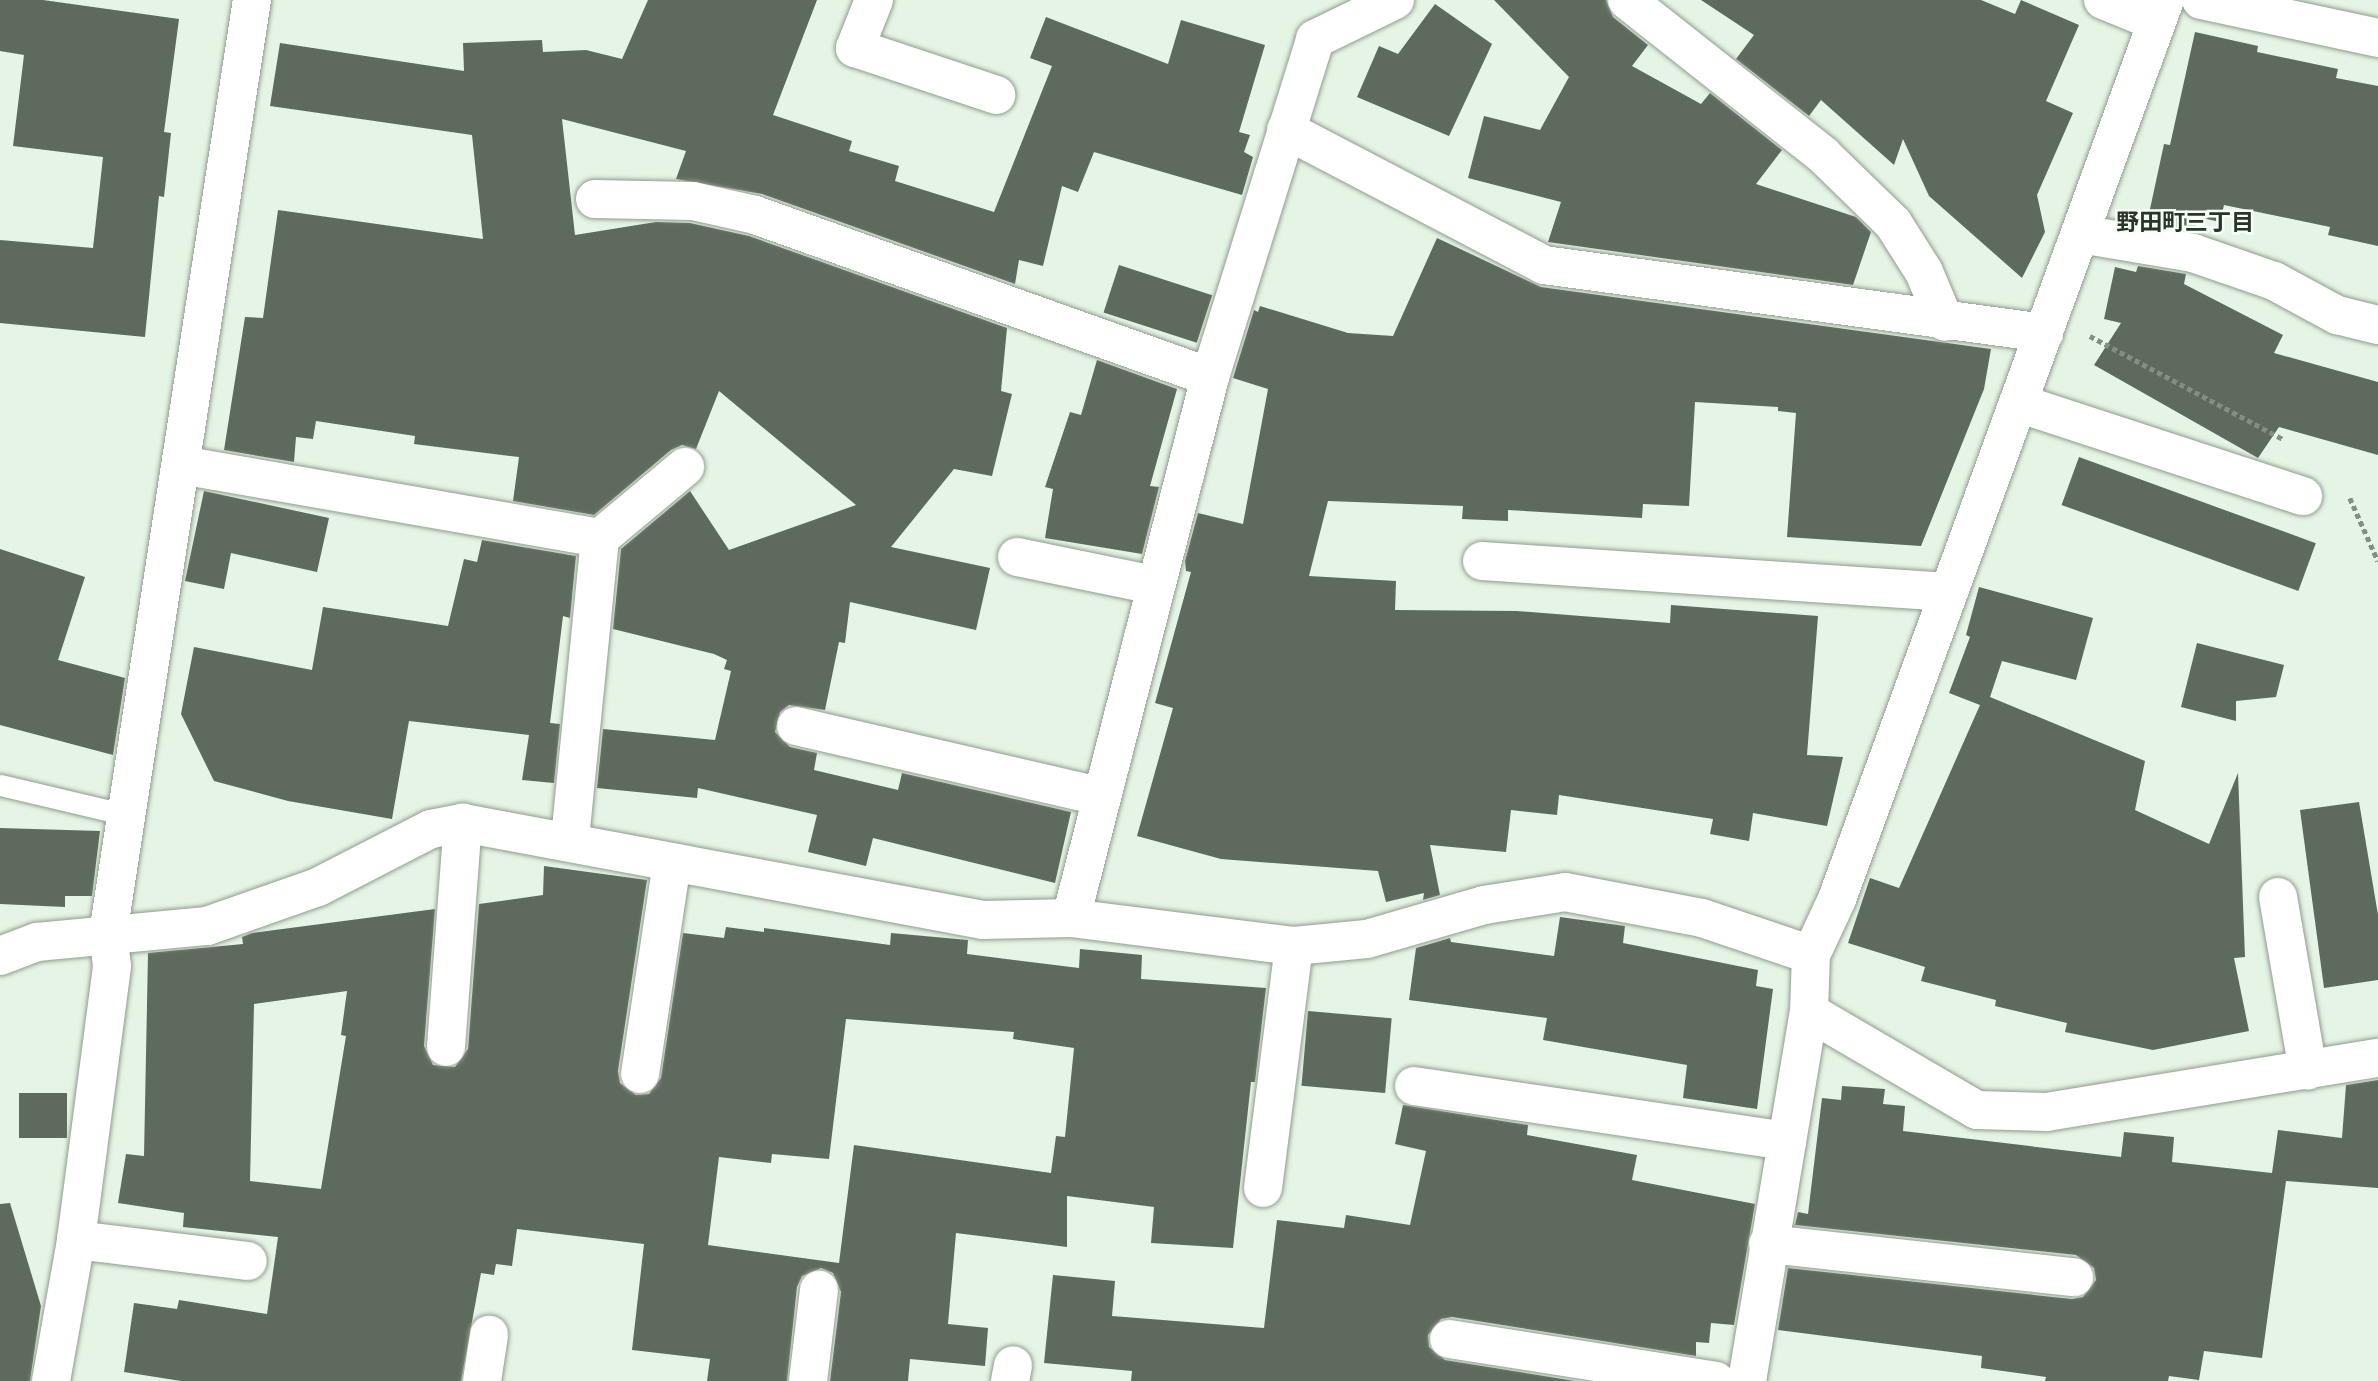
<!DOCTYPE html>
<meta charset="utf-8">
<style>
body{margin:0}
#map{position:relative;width:2378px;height:1381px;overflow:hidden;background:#e5f4e4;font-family:Quicksand,"Noto Sans JP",sans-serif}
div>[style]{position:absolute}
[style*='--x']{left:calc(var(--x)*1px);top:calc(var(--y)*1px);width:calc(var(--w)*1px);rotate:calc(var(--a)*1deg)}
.building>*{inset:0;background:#5e6a5d;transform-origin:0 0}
.path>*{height:4.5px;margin-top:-2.25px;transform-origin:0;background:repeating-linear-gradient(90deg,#848e83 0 5px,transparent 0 8.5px)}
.roads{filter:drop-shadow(0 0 2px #8f9c8e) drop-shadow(0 0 2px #8f9c8e)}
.lane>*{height:21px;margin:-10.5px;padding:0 10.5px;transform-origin:10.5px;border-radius:10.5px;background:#fff}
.street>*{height:38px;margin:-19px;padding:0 19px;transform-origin:19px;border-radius:19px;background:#fff}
span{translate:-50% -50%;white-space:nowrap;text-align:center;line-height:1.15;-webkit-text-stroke:5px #f6fff6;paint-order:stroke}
.neighbourhood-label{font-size:23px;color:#293529;font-weight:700}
</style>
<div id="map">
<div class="building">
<div style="clip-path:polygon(0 0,43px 0,179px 19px,164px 132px,171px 133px,164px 197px,159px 196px,145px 337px,0 323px,0 240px,93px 248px,103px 157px,13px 146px,24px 55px,0 51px)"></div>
<div style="clip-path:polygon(648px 0,817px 0,773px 115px,852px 141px,849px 151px,899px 166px,895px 181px,994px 212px,1052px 66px,1030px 58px,1046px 17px,1168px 64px,1181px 20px,1265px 45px,1239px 132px,1250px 135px,1244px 152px,1253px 157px,1242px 195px,1094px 152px,1078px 192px,1062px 186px,1043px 266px,1019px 260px,1015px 284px,762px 194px,676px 179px,686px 151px,562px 119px,575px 235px,656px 222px,690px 223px,749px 236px,1007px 328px,1001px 391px,1012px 394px,992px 476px,954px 469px,891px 547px,990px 568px,976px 630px,850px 602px,845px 643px,839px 642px,825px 710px,789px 705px,780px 712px,775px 732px,790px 747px,817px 753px,814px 770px,898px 790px,902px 773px,1071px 812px,1055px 883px,873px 838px,866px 866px,808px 852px,817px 815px,698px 788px,697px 798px,597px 788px,603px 729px,715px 740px,731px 671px,724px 669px,727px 660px,714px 654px,613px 629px,621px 549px,690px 491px,729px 550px,856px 505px,719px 391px,696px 449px,682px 445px,671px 450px,594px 515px,513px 501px,519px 457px,414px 444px,415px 436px,316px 421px,313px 439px,296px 437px,294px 462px,224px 450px,245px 317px,263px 318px,278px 210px,483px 239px,472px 135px,270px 106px,280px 43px,464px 71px,463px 43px,542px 40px,543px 52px,586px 50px,622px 59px)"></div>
<div style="clip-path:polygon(1494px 0,1606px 0,1613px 17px,1648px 45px,1632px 66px,1701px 104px,1710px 93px,1782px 150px,1756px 184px,1856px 217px,1871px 232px,1853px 285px,1548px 242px,1561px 202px,1468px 178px,1484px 116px,1540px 130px,1569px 77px)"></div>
<div style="clip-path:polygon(1701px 0,1981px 0,2015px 14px,2021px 0,2079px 25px,2046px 101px,2073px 113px,2037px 195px,2045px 232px,2022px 278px,1929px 196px,1903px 139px,1894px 165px,1821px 100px,1809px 116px,1736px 59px,1754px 35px)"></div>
<div style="clip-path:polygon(1435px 4px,1492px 44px,1449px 136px,1357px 97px,1379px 46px,1398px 54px)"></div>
<div style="clip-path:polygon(2195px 32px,2258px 46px,2257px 52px,2338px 69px,2336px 78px,2378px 86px,2378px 246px,2328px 235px,2330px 227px,2224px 205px,2220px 222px,2198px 217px,2195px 231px,2147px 223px,2164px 144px,2170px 145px)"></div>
<div style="clip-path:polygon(1437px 238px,1541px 287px,1991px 349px,1984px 389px,1921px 546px,1787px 537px,1796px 413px,1778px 411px,1778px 407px,1695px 402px,1689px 506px,1643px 504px,1642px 518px,1508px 510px,1508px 521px,1462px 519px,1463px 506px,1328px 501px,1309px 576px,1396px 581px,1395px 610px,1517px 611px,1670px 623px,1671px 605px,1818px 616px,1807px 755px,1843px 757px,1827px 826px,1753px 813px,1749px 841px,1710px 834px,1713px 819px,1559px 795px,1557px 815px,1511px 810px,1506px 852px,1430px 845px,1440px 895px,1423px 900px,1424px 893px,1386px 902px,1378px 871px,1221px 859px,1137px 836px,1173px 708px,1155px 703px,1191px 572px,1186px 571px,1185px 561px,1198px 513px,1243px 524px,1268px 389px,1233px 378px,1254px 310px,1258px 312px,1260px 306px,1348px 333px,1393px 336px)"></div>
<div style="left:1119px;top:265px;width:98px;height:50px;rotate:18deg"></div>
<div style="clip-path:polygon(2138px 266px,2186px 274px,2184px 284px,2283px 335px,2274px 353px,2378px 382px,2378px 455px,2279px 427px,2258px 458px,2094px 365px,2121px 323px,2104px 319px,2115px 267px,2136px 272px)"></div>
<div style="clip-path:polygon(1097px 360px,1177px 389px,1150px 486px,1159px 487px,1142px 554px,1045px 538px,1053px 489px,1045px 487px,1070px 412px,1081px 415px)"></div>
<div style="left:2079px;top:457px;width:252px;height:51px;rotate:20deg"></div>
<div style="clip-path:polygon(204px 491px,329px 518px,317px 572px,231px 553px,224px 589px,185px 581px)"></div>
<div style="clip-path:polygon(482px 540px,576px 556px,570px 618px,563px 616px,550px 723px,560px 724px,554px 783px,522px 780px,529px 735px,409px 721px,392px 819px,288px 801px,214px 781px,181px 714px,194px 647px,312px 670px,323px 607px,448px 626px,464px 559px,477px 562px)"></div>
<div style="clip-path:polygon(0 549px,85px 577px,58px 660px,125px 678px,113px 755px,0 725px)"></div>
<div style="clip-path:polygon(1979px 587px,2093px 618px,2076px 680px,2002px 661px,1990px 697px,2145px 761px,2135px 810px,2209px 844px,2238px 773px,2245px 957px,2234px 958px,2249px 1031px,2153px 1050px,2065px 1032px,2067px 1023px,1995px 1006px,1996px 1000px,1921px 981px,1925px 967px,1848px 943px,1870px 878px,1899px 888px,1980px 705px,1949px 693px,1970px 637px,1966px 635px)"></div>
<div style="clip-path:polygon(2197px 643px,2284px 665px,2276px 697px,2236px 701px,2236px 721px,2181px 707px)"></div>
<div style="clip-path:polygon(2359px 802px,2378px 915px,2378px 980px,2324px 988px,2300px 810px)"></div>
<div style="clip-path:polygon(0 828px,100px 831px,92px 896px,65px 896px,65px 907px,0 904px)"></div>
<div style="clip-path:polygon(evenodd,544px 866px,647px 880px,618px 1071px,620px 1083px,636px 1095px,649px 1094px,661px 1078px,683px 933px,724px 938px,726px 927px,764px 932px,764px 928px,890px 945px,891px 933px,968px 940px,967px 954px,1079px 968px,1080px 949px,1142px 955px,1141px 979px,1266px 988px,1255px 1082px,1251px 1082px,1233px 1248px,1151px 1243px,1154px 1207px,1067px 1196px,1067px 1247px,956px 1233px,948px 1324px,988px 1328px,985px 1366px,910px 1359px,908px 1381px,830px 1381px,841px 1292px,833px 1273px,821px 1268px,802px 1276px,797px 1287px,787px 1381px,707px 1381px,710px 1359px,632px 1350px,644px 1244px,517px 1229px,512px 1266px,496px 1264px,494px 1275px,481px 1273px,461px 1381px,181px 1381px,124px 1372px,134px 1303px,177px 1309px,179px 1300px,267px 1314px,278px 1237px,183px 1227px,184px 1213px,118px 1203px,126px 1154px,144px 1156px,148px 953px,243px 944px,242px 937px,252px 933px,435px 909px,424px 1046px,433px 1065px,455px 1067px,468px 1049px,479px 904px,543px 895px,544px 866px,347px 991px,341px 1035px,346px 1036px,321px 1189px,250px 1181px,254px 1004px,347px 991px,544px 866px,846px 1019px,1014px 1032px,1013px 1039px,1074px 1048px,1065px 1137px,1056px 1136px,1051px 1173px,854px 1145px,839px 1263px,708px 1245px,719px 1157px,771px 1163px,772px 1154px,829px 1159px,846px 1019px)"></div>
<div style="clip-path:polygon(1560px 917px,1625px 926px,1623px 943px,1758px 970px,1756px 986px,1773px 989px,1757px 1109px,1683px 1098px,1687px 1065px,1543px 1040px,1547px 1018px,1409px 1000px,1416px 948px,1450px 938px,1451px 942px,1554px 956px)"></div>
<div style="left:1308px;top:1011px;width:84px;height:75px;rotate:5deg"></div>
<div style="clip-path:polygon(2378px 1080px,2378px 1188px,2286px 1181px,2262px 1358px,2204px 1351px,2199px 1380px,2169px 1376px,2168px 1381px,2045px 1381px,2046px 1377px,1981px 1368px,1982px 1356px,1778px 1330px,1788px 1268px,2072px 1299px,2083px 1297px,2096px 1280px,2094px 1268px,2076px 1255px,1795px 1225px,1798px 1212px,1808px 1214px,1822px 1098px,1841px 1100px,1842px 1086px,1885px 1089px,1883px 1104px,1905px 1106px,1903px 1131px,2121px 1157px,2124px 1132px,2174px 1137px,2172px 1162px,2272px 1173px,2278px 1130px,2342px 1138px,2346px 1085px)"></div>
<div style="left:67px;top:1093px;width:45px;height:48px;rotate:90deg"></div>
<div style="clip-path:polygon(1403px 1105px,1528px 1125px,1527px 1135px,1637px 1155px,1632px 1180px,1755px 1204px,1734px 1325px,1711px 1323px,1709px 1343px,1696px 1342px,1696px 1356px,1452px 1317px,1441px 1319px,1428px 1335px,1429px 1347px,1445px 1360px,1575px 1381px,1131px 1381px,1132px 1371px,1044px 1363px,1053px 1275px,1115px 1281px,1112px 1316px,1264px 1328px,1277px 1220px,1344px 1228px,1346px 1215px,1410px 1225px,1426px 1151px,1395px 1144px)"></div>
<div style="clip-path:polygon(10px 1203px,41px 1306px,30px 1381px,0 1381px,0 1204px)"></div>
</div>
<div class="path">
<div style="--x:2090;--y:336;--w:219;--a:28.1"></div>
<div style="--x:2350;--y:498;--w:69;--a:66"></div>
</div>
<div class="roads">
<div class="lane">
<div style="--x:0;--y:785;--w:130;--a:13.3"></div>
</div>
<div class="street">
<div style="--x:874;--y:0;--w:52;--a:111.6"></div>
<div style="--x:855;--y:48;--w:149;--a:18.4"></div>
<div style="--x:1627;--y:0;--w:250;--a:38.3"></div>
<div style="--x:1823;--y:155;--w:98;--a:44.2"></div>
<div style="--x:1893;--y:223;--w:58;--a:57.7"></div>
<div style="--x:1924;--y:272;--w:54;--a:67.2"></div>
<div style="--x:2103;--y:0;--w:58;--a:22.2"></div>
<div style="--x:2201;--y:0;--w:181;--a:12.1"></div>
<div style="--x:1286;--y:130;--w:291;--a:27.6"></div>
<div style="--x:1544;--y:265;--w:505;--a:7.74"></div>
<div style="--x:595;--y:199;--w:98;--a:1.2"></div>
<div style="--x:693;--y:201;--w:64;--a:12.7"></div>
<div style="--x:755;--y:215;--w:483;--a:19.6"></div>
<div style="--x:2080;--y:234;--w:115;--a:9.5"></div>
<div style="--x:2193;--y:253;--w:86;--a:19.1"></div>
<div style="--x:2274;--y:281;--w:72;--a:28.4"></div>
<div style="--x:2337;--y:315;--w:42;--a:13.7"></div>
<div style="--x:2018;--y:403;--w:300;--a:18.1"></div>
<div style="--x:181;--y:465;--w:425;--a:9.9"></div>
<div style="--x:600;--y:538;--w:304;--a:95.7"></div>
<div style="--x:600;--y:538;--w:111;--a:-39.9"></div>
<div style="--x:1017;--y:557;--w:140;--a:11.6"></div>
<div style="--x:1482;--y:561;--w:467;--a:3.8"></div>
<div style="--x:796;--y:726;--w:312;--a:13"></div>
<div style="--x:2278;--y:897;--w:176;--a:80.2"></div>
<div style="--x:1071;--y:918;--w:559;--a:-75.59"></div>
<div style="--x:1210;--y:377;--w:354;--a:-72.7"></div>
<div style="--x:1315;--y:39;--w:89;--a:-26"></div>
<div style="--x:0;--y:956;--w:40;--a:-21"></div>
<div style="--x:37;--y:942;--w:171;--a:-5.4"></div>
<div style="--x:207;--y:926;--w:118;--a:-19.4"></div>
<div style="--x:318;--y:887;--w:127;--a:-27.2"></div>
<div style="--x:431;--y:829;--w:33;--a:-11"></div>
<div style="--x:463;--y:823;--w:529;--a:10.57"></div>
<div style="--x:983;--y:920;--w:88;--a:-1.3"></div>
<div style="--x:1071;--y:918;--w:225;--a:7.2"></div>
<div style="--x:1294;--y:946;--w:73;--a:-5.5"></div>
<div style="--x:1367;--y:939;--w:122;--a:-16.2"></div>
<div style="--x:1484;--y:905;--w:82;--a:-9.1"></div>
<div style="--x:1565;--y:892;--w:139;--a:10.7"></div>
<div style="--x:1702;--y:918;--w:115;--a:18.7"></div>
<div style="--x:1809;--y:1012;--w:194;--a:30.3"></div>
<div style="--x:1977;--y:1110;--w:70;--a:1.6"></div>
<div style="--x:2047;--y:1112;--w:335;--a:-9.3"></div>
<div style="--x:446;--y:1047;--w:225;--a:-85.7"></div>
<div style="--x:640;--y:1074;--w:214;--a:-81.4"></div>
<div style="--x:1414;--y:1086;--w:377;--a:8.4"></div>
<div style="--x:1263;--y:1188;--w:244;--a:-82.7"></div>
<div style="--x:76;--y:1240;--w:173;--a:7"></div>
<div style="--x:1768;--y:1244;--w:308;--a:6.2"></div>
<div style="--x:1449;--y:1339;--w:270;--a:8.9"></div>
<div style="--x:51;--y:1381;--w:143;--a:-79.9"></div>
<div style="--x:76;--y:1240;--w:276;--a:-82.5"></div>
<div style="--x:112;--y:966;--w:32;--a:-97"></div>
<div style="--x:108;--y:934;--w:945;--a:-81.24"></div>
<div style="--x:482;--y:1381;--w:47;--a:-81.3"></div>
<div style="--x:808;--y:1381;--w:92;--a:-83.1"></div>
<div style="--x:1010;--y:1381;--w:16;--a:-79"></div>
<div style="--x:1747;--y:1381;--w:374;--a:-80.5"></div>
<div style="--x:1809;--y:1012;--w:57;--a:-88"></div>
<div style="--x:1811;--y:955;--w:62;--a:-65.1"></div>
<div style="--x:1837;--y:899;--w:957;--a:-69.96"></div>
</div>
</div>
<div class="neighbourhood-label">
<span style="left:2185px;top:222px">野田町三丁目</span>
</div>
</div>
